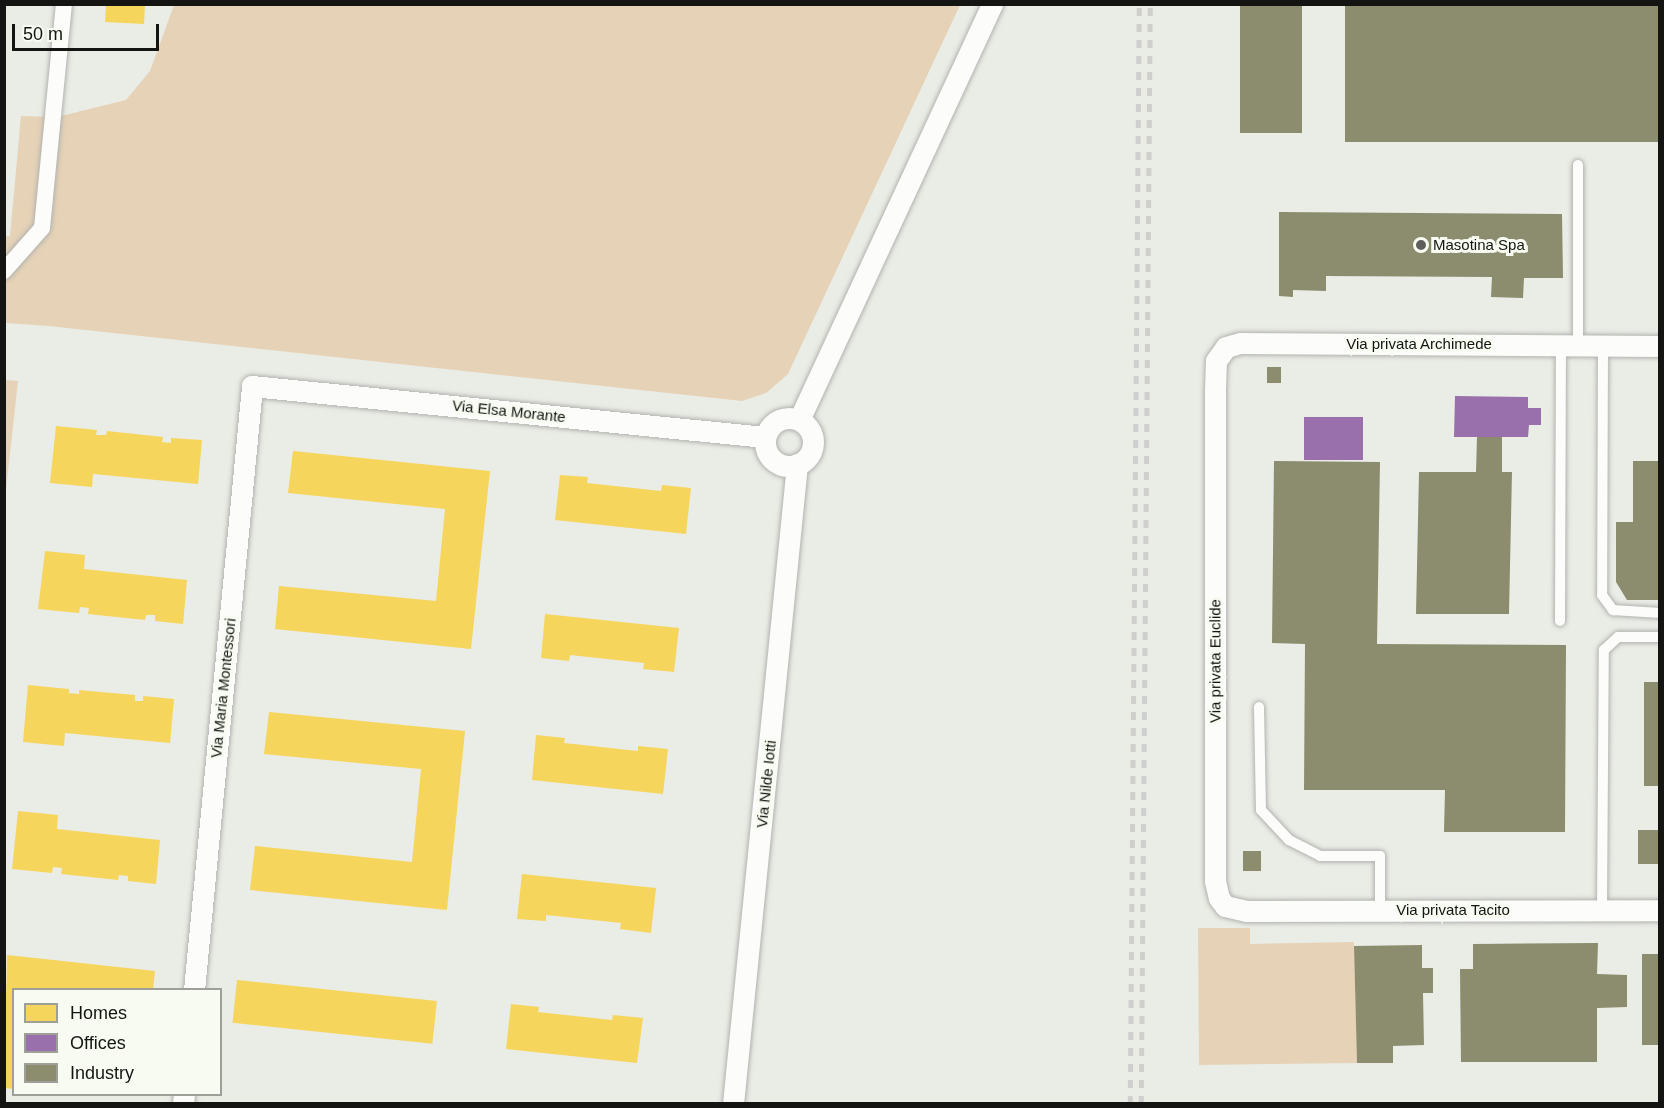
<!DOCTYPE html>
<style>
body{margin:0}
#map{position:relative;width:1664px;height:1108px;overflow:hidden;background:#eaece6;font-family:Arial,sans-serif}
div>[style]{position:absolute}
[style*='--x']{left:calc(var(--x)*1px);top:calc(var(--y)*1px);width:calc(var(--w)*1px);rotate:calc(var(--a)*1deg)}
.green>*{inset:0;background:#e6d2b7}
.homes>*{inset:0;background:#f6d55c;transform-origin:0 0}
.offices>*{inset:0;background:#9970ab;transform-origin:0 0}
.industry>*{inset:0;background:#8c8c6e;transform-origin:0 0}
.roads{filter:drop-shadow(0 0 2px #b2b3af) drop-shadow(0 0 2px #b2b3af)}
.service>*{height:10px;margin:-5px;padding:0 5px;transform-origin:5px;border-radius:5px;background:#fcfcfb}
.pedestrian>*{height:16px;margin:-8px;padding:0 8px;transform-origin:8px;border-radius:8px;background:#fcfcfb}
.minor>*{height:21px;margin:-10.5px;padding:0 10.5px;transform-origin:10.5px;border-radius:10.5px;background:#fcfcfb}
.minor>.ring{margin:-10.5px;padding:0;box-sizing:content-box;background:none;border:21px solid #fcfcfb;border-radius:50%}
.rail>*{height:4.5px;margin-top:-2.25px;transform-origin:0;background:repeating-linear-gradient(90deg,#cfcfce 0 8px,transparent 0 16px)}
.dots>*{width:16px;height:16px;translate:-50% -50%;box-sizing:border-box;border:3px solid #f8fbf1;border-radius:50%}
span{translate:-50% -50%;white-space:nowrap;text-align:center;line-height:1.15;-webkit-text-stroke:6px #f8fbf1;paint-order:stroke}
.poi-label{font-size:15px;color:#141512}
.left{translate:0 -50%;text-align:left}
.street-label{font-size:15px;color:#141512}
.frame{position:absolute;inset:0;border:6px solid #141512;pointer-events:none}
.legend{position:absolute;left:12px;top:988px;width:210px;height:108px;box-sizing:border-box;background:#f8fbf1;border:2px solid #9d9f98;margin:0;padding:8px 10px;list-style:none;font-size:18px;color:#141512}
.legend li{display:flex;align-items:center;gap:12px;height:30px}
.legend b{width:30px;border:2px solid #9d9f98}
.scale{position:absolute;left:12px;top:24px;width:147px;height:27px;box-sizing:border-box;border:3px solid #141512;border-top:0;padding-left:8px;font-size:18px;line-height:21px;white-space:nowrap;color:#141512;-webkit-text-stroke:4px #f8fbf1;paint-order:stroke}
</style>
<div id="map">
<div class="green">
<div style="clip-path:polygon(174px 5px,960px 5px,788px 374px,766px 393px,742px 401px,49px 326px,6px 323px,5px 334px,5px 236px,10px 236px,21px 116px,57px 117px,126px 100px,150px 71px)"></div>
<div style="clip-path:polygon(5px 380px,18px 381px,5px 499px,4px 380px)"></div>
<div style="clip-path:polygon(1198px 928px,1250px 928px,1250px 944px,1354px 942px,1357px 1063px,1199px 1065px)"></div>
</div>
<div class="homes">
<div style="left:106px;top:4px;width:39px;height:18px;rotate:3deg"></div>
<div style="clip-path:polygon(56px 426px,97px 430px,96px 435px,106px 435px,107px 431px,163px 437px,162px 442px,171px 443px,171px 438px,202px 440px,198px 484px,93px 474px,92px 487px,50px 483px)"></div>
<div style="clip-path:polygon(293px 451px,490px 471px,471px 649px,275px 629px,279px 586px,436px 601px,445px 509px,288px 493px)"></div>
<div style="clip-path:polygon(560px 475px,588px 477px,587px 483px,661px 491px,662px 485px,691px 488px,686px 534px,555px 520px)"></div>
<div style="clip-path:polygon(45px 551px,85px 555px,84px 569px,187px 580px,183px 624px,155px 621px,155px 615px,146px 615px,145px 620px,88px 614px,89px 608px,80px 607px,79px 613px,38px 609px)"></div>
<div style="clip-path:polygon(545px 614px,679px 628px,674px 672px,643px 669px,644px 663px,570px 655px,569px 661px,541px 658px)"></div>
<div style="clip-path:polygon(28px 685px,69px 689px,69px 693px,79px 694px,79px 690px,135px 695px,135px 701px,143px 701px,143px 696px,174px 699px,170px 743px,65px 733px,64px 746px,23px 742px)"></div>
<div style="clip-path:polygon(269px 712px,465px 731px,447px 910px,250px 890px,255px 846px,412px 862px,421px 769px,264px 754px)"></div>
<div style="clip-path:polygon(536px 735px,565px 738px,564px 743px,638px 751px,638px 746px,668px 749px,663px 794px,532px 780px)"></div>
<div style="clip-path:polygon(18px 811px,58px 815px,57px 829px,160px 840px,156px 884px,128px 881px,128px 876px,119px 875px,118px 880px,61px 874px,62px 868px,53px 867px,52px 873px,12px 869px)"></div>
<div style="clip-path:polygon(522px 874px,656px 888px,651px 933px,620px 929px,621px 923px,546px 915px,546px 921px,517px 919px)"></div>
<div style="clip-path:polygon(7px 955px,155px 971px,153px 990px,14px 990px,14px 1089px,4px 1088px)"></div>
<div style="left:237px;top:980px;width:201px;height:43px;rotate:6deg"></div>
<div style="clip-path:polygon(511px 1004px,539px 1007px,538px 1012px,612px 1020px,613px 1015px,643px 1018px,637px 1063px,506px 1049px)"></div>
</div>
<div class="offices">
<div style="clip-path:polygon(1455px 396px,1528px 397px,1528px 408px,1541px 408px,1541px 425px,1529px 425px,1528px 437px,1454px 437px)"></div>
<div style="left:1304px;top:417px;width:59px;height:43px"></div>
</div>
<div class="industry">
<div style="left:1240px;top:4px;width:62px;height:129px"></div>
<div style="left:1345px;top:4px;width:314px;height:138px"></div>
<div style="clip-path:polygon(1279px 212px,1562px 214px,1563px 278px,1524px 278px,1523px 298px,1491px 297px,1492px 277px,1326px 276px,1326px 291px,1293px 290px,1293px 297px,1279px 296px)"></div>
<div style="left:1267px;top:367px;width:14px;height:16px"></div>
<div style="clip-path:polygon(1477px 437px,1502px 437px,1502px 472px,1512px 472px,1509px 614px,1416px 614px,1419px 472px,1476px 472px)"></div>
<div style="clip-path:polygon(1274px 461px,1380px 462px,1377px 644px,1566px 645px,1565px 832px,1444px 832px,1445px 790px,1304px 790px,1305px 644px,1272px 643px)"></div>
<div style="clip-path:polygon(1633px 461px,1659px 461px,1659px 600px,1627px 600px,1616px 582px,1616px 522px,1633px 522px)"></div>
<div style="left:1644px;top:682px;width:15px;height:104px"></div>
<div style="left:1638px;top:830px;width:21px;height:34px"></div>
<div style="left:1243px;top:851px;width:18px;height:20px"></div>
<div style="clip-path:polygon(1598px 943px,1597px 974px,1627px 975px,1627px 1007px,1597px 1008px,1597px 1062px,1461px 1062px,1460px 969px,1473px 969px,1473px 944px)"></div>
<div style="clip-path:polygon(1422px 945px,1422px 968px,1433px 968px,1433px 993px,1423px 993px,1424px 1045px,1393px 1046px,1393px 1063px,1357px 1063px,1354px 946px)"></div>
<div style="left:1642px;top:954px;width:17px;height:91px"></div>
</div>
<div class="roads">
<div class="service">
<div style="--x:1578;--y:345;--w:180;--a:-90"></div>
<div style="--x:1603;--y:345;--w:250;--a:90.2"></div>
<div style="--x:1602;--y:595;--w:19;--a:54"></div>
<div style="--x:1613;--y:610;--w:47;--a:3.7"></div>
<div style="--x:1560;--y:621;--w:276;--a:-89.8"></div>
<div style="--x:1259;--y:707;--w:103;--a:88.9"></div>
<div style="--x:1261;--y:810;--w:41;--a:47"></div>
<div style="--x:1289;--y:840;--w:35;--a:27"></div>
<div style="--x:1320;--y:856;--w:60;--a:0"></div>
<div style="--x:1380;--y:856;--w:55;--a:90"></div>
<div style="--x:1602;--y:910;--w:260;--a:-89.6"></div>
<div style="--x:1604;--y:650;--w:19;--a:-43"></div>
<div style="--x:1618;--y:637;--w:42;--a:0"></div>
</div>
<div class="pedestrian">
<div style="--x:4;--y:271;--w:57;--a:-48.5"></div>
<div style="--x:42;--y:228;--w:225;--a:-84.4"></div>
</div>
<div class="minor">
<div style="--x:1660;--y:346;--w:420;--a:-179.6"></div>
<div style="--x:1240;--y:343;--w:15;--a:164"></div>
<div style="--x:1226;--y:347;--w:17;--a:126"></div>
<div style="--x:1216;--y:361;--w:31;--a:92"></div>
<div style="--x:1215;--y:392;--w:489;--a:90"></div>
<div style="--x:1215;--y:881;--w:17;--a:77"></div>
<div style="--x:1219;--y:898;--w:10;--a:53"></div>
<div style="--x:1225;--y:906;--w:22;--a:13"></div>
<div style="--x:1246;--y:911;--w:414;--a:-0.1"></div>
<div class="ring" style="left:765px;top:418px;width:27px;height:27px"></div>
<div style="--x:799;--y:420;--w:459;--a:-65.1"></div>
<div style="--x:194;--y:990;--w:607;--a:-84.51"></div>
<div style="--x:252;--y:386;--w:516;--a:5.68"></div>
<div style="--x:183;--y:1104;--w:10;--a:-84"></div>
<div style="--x:733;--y:1104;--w:643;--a:-84.29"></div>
</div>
</div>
<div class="rail">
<div style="--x:1130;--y:1104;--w:1100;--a:-89.53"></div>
<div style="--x:1141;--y:1104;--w:1100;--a:-89.53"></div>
</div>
<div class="dots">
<div style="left:1421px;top:245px;background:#5f605c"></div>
</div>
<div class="poi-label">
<span class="left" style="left:1433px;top:245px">Masotina Spa</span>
</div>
<div class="street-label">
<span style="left:1419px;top:344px">Via privata Archimede</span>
<span style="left:509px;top:411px;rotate:6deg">Via Elsa Morante</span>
<span style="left:1215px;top:661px;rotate:-90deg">Via privata Euclide</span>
<span style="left:223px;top:688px;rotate:-84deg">Via Maria Montessori</span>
<span style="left:766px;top:784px;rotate:-84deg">Via Nilde Iotti</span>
<span style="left:1453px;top:910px">Via privata Tacito</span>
</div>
<div class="frame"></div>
<ul class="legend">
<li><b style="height:16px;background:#f6d55c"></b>Homes</li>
<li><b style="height:16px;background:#9970ab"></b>Offices</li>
<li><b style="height:16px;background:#8c8c6e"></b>Industry</li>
</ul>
<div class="scale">50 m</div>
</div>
